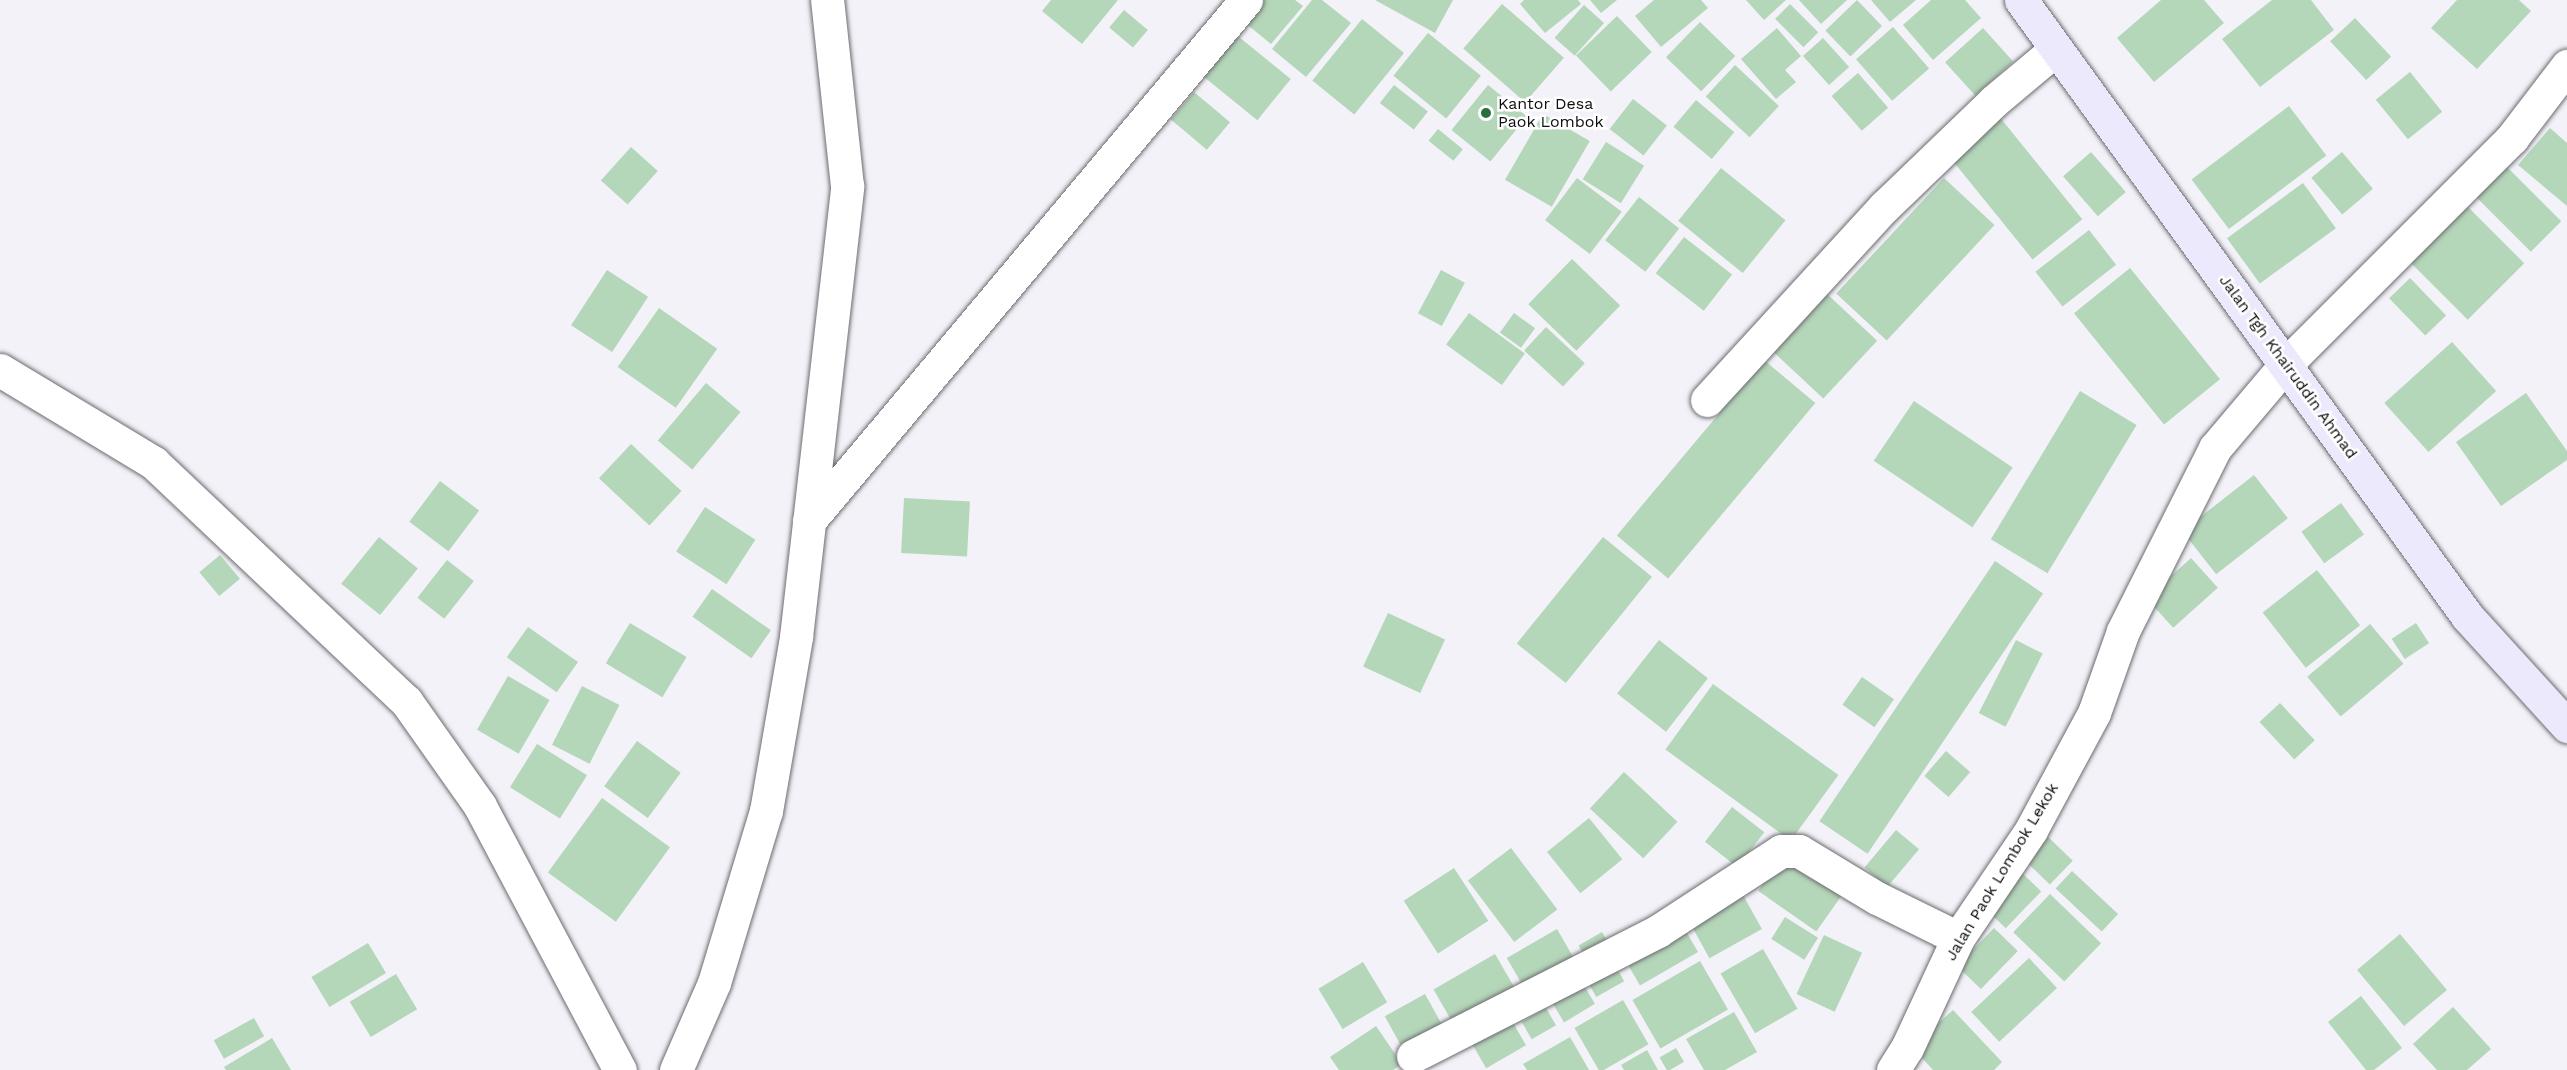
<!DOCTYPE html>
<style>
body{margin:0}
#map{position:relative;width:2567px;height:1070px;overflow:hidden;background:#f3f2f8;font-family:"Work Sans",sans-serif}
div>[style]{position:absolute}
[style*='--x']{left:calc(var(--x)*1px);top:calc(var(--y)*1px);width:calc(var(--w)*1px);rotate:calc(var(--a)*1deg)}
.building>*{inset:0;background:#b4d6b9;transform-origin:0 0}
.roads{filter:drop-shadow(0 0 2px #6c6b70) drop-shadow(0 0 2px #6c6b70)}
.street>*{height:33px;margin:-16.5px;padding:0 16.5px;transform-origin:16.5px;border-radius:16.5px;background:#fff}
.secondary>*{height:33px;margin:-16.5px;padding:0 16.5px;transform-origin:16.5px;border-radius:16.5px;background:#ede9fc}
.dots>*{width:16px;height:16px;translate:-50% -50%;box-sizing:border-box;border:3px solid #fff;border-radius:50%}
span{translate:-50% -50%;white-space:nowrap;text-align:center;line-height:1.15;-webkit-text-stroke:5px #fff;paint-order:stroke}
.poi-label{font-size:16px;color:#0e0e10}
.left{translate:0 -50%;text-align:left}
.street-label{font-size:16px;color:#0e0e10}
</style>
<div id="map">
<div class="building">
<div style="clip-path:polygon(1051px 0,1118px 0,1082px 44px,1042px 11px)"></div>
<div style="clip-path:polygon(1263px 0,1295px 0,1303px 6px,1271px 44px,1244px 22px)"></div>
<div style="clip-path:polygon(1312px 0,1322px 0,1351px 23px,1306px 77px,1272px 49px)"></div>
<div style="clip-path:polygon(1375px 0,1453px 0,1435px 33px)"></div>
<div style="clip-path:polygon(1524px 0,1578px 0,1581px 4px,1545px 33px,1520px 4px)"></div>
<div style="clip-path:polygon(1590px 0,1617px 0,1601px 13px)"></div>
<div style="clip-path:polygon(1654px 0,1701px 0,1708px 8px,1661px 47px,1635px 16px)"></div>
<div style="clip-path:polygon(1746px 0,1786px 0,1764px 20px)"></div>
<div style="clip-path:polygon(1799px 0,1847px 0,1821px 24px)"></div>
<div style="left:1857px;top:0;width:36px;height:44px;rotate:46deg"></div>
<div style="clip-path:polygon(1871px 0,1916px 0,1890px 22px)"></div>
<div style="clip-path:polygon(1931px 0,1965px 0,1981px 18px,1933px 60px,1903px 25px)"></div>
<div style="clip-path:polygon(2161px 0,2204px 0,2224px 23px,2154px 82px,2117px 38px)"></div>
<div style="clip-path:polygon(2272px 0,2311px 0,2334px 30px,2260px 87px,2222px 39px)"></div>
<div style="clip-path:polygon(2457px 0,2519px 0,2531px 11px,2477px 69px,2431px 28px)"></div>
<div style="left:1502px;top:4px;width:82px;height:59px;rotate:41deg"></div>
<div style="left:1790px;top:4px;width:40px;height:21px;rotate:45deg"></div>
<div style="left:1584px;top:5px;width:27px;height:44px;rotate:42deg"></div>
<div style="left:1124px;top:10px;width:31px;height:23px;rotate:40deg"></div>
<div style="left:1617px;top:16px;width:50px;height:57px;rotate:46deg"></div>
<div style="left:2355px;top:18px;width:53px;height:34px;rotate:47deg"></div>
<div style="left:1362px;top:19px;width:54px;height:79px;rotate:39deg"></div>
<div style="left:1700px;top:22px;width:49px;height:49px;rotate:44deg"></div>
<div style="left:1893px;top:27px;width:55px;height:49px;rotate:49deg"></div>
<div style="clip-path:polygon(1777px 28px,1801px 56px,1785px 70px,1796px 82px,1776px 99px,1741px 59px)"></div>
<div style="left:1983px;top:28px;width:45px;height:51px;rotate:48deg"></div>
<div style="left:1234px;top:33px;width:73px;height:53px;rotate:39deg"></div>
<div style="left:1428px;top:33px;width:68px;height:55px;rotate:39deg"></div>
<div style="left:1823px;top:38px;width:39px;height:27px;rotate:48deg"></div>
<div style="left:1735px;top:65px;width:60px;height:43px;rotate:43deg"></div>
<div style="left:2410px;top:72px;width:51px;height:44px;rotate:51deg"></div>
<div style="left:1858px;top:73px;width:46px;height:35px;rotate:49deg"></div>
<div style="left:1394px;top:85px;width:43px;height:23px;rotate:38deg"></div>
<div style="left:1488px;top:85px;width:50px;height:58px;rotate:39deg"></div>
<div style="left:1194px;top:92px;width:47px;height:36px;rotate:40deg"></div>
<div style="left:1633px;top:99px;width:43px;height:38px;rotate:38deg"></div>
<div style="left:1696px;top:100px;width:50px;height:35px;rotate:40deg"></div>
<div style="left:2289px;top:106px;width:62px;height:122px;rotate:53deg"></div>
<div style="left:1543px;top:114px;width:54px;height:76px;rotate:30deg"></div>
<div style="left:1998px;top:115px;width:134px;height:64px;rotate:51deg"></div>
<div style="clip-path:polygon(2550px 128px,2567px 143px,2567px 206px,2518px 165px)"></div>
<div style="left:1438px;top:129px;width:32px;height:15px;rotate:39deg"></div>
<div style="left:1606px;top:142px;width:45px;height:44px;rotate:32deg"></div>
<div style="left:631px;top:147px;width:36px;height:45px;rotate:42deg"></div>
<div style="left:2091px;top:152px;width:53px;height:37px;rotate:49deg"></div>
<div style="left:2342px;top:152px;width:48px;height:40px;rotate:50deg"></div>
<div style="left:2504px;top:164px;width:81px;height:43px;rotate:45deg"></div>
<div style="left:1721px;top:168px;width:83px;height:68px;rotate:39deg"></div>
<div style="left:1577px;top:178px;width:56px;height:53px;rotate:37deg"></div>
<div style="left:1944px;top:178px;width:69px;height:158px;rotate:43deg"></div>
<div style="left:2303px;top:183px;width:56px;height:94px;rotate:54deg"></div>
<div style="left:1639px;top:197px;width:51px;height:55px;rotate:38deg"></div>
<div style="left:2467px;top:206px;width:81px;height:80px;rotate:45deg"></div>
<div style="left:2089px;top:230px;width:44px;height:68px;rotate:52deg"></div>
<div style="left:1684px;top:237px;width:61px;height:46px;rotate:38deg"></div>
<div style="left:1572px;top:259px;width:67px;height:63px;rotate:44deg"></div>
<div style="left:2130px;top:268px;width:143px;height:72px;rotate:51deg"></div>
<div style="left:607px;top:270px;width:49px;height:66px;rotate:33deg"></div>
<div style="left:1441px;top:270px;width:27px;height:49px;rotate:28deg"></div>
<div style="left:2410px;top:278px;width:52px;height:29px;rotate:46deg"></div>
<div style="left:1826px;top:293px;width:70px;height:79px;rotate:43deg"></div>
<div style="left:659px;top:308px;width:71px;height:72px;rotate:35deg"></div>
<div style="left:1469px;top:313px;width:69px;height:39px;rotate:36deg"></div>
<div style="left:1514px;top:313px;width:26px;height:24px;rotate:36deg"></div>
<div style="left:1546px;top:327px;width:53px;height:32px;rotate:43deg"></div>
<div style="left:2452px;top:342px;width:66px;height:91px;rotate:48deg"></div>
<div style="left:1764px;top:360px;width:67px;height:229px;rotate:40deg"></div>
<div style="left:706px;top:383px;width:45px;height:75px;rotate:40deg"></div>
<div style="left:2080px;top:391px;width:66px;height:173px;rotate:31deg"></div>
<div style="clip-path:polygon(2526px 393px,2567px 451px,2567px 460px,2501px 506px,2456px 442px)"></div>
<div style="left:1914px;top:401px;width:119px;height:72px;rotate:34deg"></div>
<div style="left:631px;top:444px;width:69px;height:47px;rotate:43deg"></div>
<div style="left:2254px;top:475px;width:55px;height:91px;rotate:52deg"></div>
<div style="left:440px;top:481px;width:49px;height:51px;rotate:37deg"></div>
<div style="left:904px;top:498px;width:66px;height:55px;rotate:3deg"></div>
<div style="left:2341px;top:503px;width:39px;height:49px;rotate:54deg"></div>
<div style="left:705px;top:507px;width:60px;height:53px;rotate:33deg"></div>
<div style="left:379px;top:537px;width:50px;height:60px;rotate:39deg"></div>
<div style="left:1603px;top:537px;width:63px;height:137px;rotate:39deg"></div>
<div style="left:220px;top:555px;width:31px;height:27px;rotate:50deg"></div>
<div style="left:2191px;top:558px;width:40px;height:60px;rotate:48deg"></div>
<div style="left:447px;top:560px;width:34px;height:48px;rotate:38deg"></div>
<div style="left:1995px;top:561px;width:58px;height:314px;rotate:34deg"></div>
<div style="left:2317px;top:570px;width:70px;height:69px;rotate:52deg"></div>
<div style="left:712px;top:589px;width:72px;height:34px;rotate:35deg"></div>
<div style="left:1388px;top:613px;width:63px;height:59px;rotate:25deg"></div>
<div style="left:630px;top:623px;width:66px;height:47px;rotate:31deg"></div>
<div style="left:2416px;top:623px;width:24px;height:29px;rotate:57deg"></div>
<div style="left:2370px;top:624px;width:52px;height:82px;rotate:50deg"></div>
<div style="left:528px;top:627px;width:61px;height:37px;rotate:35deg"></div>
<div style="left:1659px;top:640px;width:62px;height:68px;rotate:38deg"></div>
<div style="left:2016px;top:640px;width:30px;height:82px;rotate:27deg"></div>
<div style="left:508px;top:676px;width:48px;height:62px;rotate:30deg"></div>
<div style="left:1862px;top:677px;width:39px;height:34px;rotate:35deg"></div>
<div style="left:1713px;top:684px;width:155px;height:81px;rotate:36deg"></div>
<div style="left:582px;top:686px;width:42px;height:66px;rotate:27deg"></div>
<div style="left:2280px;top:703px;width:51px;height:28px;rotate:47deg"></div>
<div style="left:637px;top:741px;width:54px;height:56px;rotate:36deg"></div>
<div style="left:537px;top:744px;width:59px;height:51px;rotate:32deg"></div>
<div style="left:1946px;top:751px;width:32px;height:33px;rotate:41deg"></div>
<div style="left:1624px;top:772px;width:73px;height:50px;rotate:43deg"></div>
<div style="left:602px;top:798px;width:84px;height:92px;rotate:36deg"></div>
<div style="left:1732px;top:807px;width:41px;height:44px;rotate:38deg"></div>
<div style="left:1589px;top:818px;width:53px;height:54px;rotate:51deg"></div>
<div style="left:1896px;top:830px;width:30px;height:49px;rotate:40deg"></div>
<div style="left:2044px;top:833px;width:40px;height:33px;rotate:44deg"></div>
<div style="left:1511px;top:848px;width:77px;height:54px;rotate:53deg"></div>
<div style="left:1784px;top:854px;width:71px;height:45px;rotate:35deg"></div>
<div style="left:1454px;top:868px;width:63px;height:60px;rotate:57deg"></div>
<div style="left:2072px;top:871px;width:63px;height:24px;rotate:43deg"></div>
<div style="left:2021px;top:872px;width:28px;height:51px;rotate:44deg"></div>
<div style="left:2050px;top:894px;width:71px;height:53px;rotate:44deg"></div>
<div style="left:1743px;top:895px;width:39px;height:60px;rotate:61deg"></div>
<div style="left:1785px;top:917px;width:39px;height:26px;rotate:32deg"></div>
<div style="left:1683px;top:926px;width:30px;height:67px;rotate:60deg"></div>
<div style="left:1994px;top:928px;width:33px;height:53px;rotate:44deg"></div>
<div style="left:1557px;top:929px;width:42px;height:58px;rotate:60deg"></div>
<div style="left:1602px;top:932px;width:20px;height:27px;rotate:60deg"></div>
<div style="left:2400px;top:934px;width:73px;height:56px;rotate:50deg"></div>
<div style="left:1824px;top:935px;width:42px;height:65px;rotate:25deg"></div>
<div style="left:368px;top:943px;width:35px;height:66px;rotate:59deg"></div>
<div style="left:1763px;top:949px;width:69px;height:49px;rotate:60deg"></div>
<div style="left:1495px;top:954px;width:48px;height:71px;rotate:60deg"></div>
<div style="left:2029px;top:958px;width:41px;height:79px;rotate:47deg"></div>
<div style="left:1700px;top:961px;width:56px;height:78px;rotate:60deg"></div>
<div style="left:1363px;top:962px;width:47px;height:52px;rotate:59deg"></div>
<div style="left:1614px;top:963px;width:21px;height:32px;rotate:61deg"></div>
<div style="left:396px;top:974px;width:41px;height:54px;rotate:59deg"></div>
<div style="left:1580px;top:979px;width:29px;height:36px;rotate:59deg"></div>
<div style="left:1425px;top:994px;width:43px;height:46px;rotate:61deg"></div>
<div style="clip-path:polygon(2361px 996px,2402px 1048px,2374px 1070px,2366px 1070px,2328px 1022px)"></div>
<div style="left:1623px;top:1000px;width:51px;height:56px;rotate:60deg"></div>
<div style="clip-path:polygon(2453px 1007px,2491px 1049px,2467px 1070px,2437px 1070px,2413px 1044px)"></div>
<div style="left:1546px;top:1008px;width:20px;height:28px;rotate:60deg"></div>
<div style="clip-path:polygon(1953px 1010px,2002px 1062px,1994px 1070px,1933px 1070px,1912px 1047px)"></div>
<div style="clip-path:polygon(1734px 1012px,1757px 1052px,1725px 1070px,1704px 1070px,1686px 1039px)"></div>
<div style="left:254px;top:1018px;width:21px;height:46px;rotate:61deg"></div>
<div style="left:1512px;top:1021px;width:28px;height:46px;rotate:60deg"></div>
<div style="clip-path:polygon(1376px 1026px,1402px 1064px,1393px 1070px,1339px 1070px,1330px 1057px)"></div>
<div style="clip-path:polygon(1570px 1037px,1589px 1070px,1527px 1070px,1523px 1064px)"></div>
<div style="clip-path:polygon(272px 1038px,291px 1070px,226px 1070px,224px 1067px)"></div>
<div style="left:1676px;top:1048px;width:16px;height:19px;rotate:60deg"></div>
<div style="clip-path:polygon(1647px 1050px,1658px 1070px,1624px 1070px,1621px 1065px)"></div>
</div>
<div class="roads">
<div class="street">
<div style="--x:0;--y:370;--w:180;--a:31.1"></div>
<div style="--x:154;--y:463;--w:347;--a:43.4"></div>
<div style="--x:406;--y:701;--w:128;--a:54.8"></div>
<div style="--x:480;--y:806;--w:299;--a:62.1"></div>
<div style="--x:1707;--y:400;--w:262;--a:-47.5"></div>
<div style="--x:1884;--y:207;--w:153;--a:-43.9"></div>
<div style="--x:1994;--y:101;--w:80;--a:-39.9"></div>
<div style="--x:809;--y:521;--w:680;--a:-50.01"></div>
<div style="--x:1413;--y:1056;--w:275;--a:-27"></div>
<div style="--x:1658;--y:931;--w:147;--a:-33"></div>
<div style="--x:1781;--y:851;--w:18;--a:0"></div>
<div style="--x:1799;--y:851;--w:91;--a:31.1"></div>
<div style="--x:1877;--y:898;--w:90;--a:26.3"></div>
<div style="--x:676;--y:1070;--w:95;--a:-66.4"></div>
<div style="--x:714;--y:983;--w:180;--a:-73.2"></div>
<div style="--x:766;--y:811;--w:177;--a:-80.2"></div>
<div style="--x:796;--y:637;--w:454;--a:-83.5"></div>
<div style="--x:847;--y:186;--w:187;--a:-96.1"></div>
<div style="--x:1893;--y:1070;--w:26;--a:-58"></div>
<div style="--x:1907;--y:1048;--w:121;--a:-65.1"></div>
<div style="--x:1958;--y:938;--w:130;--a:-55.9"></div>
<div style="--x:2031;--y:830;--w:133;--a:-61.7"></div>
<div style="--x:2094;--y:713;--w:87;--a:-70.5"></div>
<div style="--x:2123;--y:631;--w:205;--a:-63.3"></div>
<div style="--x:2215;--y:448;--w:110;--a:-49.8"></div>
<div style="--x:2286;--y:364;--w:320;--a:-45"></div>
<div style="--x:2512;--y:138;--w:91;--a:-52.6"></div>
</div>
<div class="secondary">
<div style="--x:2021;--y:0;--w:761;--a:54.09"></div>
<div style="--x:2467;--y:616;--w:149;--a:47.7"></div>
</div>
</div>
<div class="dots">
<div style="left:1486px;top:113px;background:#296f3c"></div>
</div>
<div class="poi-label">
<span class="left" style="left:1498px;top:113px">Kantor Desa<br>Paok Lombok</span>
</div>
<div class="street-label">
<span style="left:2288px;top:367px;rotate:54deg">Jalan Tgh Khairuddin Ahmad</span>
<span style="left:2002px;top:872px;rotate:-59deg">Jalan Paok Lombok Lekok</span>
</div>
</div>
